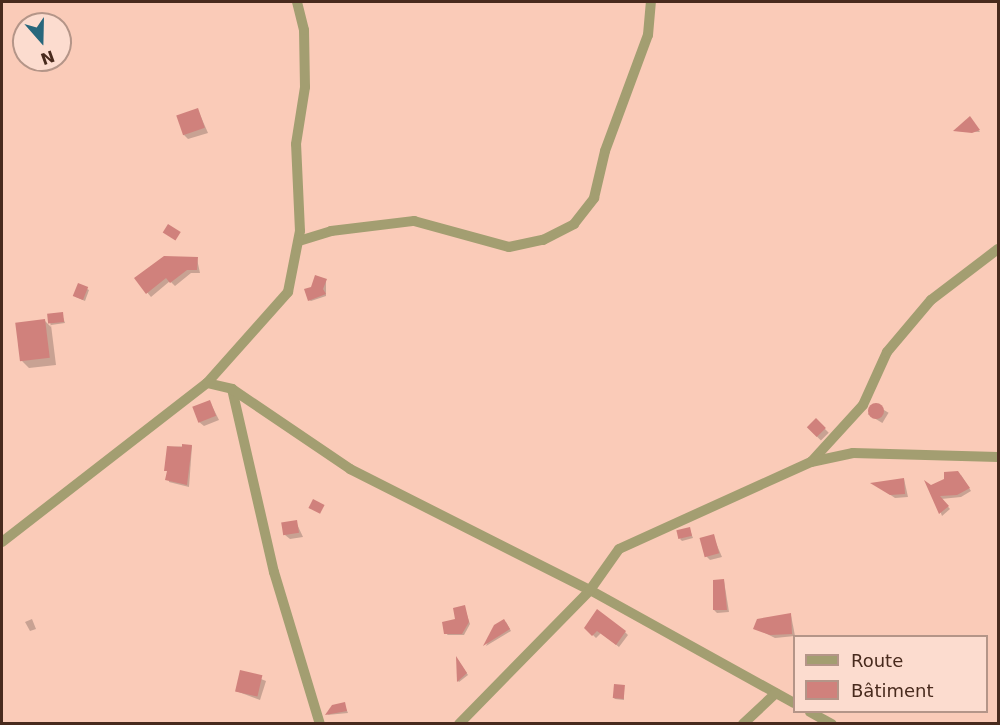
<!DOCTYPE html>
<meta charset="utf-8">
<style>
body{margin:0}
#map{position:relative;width:1000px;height:725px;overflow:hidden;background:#facbb8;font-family:"DejaVu Sans",sans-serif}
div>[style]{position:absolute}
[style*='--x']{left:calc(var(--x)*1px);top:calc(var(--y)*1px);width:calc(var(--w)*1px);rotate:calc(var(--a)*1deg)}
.shadow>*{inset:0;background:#0003;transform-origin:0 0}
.building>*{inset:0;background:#d0817c;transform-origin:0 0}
.round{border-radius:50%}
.minor>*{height:10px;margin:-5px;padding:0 5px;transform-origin:5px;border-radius:5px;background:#a39e71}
span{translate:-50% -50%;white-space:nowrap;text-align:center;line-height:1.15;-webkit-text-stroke:6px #fcdccf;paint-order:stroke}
.frame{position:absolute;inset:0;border:3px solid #482a1d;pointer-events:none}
.legend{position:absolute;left:793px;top:635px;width:195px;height:78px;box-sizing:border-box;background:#fcdccf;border:2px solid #b49588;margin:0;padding:8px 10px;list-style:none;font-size:18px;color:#482a1d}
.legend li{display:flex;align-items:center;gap:12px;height:30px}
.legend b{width:30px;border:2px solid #b49588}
.north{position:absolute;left:12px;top:12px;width:60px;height:60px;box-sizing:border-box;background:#fcdccf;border:2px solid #b49588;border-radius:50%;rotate:160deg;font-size:16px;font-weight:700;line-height:24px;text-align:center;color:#482a1d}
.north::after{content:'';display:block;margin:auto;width:21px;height:27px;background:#28677c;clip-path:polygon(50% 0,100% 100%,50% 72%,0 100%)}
</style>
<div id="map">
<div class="shadow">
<div style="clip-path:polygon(198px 110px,208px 133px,188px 139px,184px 135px)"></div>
<div style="clip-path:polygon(970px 119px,980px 132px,956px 131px)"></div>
<div style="clip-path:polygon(197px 259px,200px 273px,191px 273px,175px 286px,170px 281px,151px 297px,136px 279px)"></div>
<div style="clip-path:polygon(326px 280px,326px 296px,311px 301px,309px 300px)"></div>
<div style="clip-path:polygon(79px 285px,89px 290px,85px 301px,76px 297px)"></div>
<div style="clip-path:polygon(62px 314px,65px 323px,51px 325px,56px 365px,29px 368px,22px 361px,44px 320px,51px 327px,49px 316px)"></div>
<div style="clip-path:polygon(210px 402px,219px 420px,204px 426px,199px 422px)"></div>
<div style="left:874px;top:404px;width:17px;height:12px;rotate:31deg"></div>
<div style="left:816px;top:420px;width:18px;height:11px;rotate:45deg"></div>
<div style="clip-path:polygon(192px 446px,189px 487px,169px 482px,168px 447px)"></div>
<div style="clip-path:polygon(961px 475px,971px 491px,961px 497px,941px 499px,950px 509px,942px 516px,931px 487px)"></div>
<div style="clip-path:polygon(904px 479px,908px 497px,895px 498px,874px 484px)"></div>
<div style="clip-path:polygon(296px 522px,303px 537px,290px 539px,285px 535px)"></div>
<div style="clip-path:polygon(689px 528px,693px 538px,682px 541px,680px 539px)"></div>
<div style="clip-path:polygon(713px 536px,722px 557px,710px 560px,706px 556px)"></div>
<div style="clip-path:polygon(724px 581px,729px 612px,717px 613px,714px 610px)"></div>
<div style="clip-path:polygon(464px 606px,470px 624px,464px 635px,447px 635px)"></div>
<div style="clip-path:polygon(791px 615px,795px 636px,775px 638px,755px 628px)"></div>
<div style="clip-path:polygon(32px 619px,36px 629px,30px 631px,25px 622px)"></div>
<div style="clip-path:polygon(506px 622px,511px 631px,486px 646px,495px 626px)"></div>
<div style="clip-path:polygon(586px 628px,625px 632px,628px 635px,619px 647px,601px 633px,596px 638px)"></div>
<div style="clip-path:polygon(458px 660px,468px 675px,459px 682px,458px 681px)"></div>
<div style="clip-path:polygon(241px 671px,266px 681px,260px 700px,236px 691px)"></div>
<div style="clip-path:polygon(624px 687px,624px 700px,615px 699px,613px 697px)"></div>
<div style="clip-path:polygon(344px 704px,348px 713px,327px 715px)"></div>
</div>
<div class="building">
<div style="left:198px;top:108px;width:21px;height:23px;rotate:71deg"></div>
<div style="clip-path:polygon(970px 116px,980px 130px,972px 133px,953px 131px)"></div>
<div style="left:168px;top:224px;width:15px;height:10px;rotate:32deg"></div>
<div style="clip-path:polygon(164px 256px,198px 257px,197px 270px,187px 270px,170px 283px,166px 278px,146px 294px,134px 278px)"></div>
<div style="clip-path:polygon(315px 275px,327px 279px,323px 289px,326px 294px,308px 301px,304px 289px,311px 287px)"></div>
<div style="left:78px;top:283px;width:11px;height:14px;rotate:22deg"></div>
<div style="left:63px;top:312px;width:10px;height:16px;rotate:84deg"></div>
<div style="left:45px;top:319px;width:39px;height:30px;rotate:83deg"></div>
<div style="left:210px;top:400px;width:17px;height:19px;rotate:69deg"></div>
<div class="round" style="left:868px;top:403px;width:16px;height:16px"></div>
<div style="left:816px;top:418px;width:14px;height:13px;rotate:45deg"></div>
<div style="clip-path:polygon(182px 444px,192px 445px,187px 485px,165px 480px,167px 471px,164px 471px,167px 446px,182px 447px)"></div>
<div style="clip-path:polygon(958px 471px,970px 488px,957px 495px,940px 496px,949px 506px,939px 514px,924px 480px,931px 485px,944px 479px,944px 472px)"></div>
<div style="clip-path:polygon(904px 478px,905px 494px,890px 495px,870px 483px)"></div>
<div style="left:313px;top:499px;width:13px;height:10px;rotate:27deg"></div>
<div style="left:297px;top:520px;width:13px;height:16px;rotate:81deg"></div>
<div style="left:690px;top:527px;width:9px;height:14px;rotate:77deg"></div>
<div style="left:714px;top:534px;width:20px;height:15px;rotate:75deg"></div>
<div style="clip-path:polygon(724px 579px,727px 610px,713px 610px,713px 580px)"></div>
<div style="clip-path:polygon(465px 605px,469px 622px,462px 634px,444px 634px,442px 622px,455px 619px,453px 608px)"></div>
<div style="clip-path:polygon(597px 609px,626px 631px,616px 645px,597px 631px,592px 636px,584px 628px)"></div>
<div style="clip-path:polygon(791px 613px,792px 634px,770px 635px,753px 629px,757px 619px)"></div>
<div style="clip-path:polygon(504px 619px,510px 629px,483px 646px,494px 625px)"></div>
<div style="clip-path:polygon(456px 656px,467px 673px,457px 682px)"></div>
<div style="left:240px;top:670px;width:23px;height:22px;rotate:13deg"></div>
<div style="left:614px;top:684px;width:11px;height:14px;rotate:5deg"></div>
<div style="clip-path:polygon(345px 702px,347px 711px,325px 715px,332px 705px)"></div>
</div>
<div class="minor">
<div style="--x:299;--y:241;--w:34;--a:-17"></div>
<div style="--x:331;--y:231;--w:84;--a:-6.9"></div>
<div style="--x:414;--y:221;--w:98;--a:15.3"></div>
<div style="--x:509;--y:247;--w:35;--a:-12"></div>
<div style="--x:543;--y:240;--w:35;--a:-27"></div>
<div style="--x:574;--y:224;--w:33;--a:-52"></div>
<div style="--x:594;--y:198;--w:48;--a:-76.8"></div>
<div style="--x:605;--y:151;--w:124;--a:-69.7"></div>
<div style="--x:648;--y:35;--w:33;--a:-85"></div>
<div style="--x:207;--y:383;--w:122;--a:-48.3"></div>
<div style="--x:288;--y:292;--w:62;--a:-78.9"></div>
<div style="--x:300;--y:231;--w:87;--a:-92.6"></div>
<div style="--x:296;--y:144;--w:58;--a:-81"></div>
<div style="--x:305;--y:87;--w:57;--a:-91"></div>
<div style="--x:304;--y:30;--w:29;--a:-104"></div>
<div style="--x:232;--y:389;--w:188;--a:77.1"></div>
<div style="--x:274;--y:572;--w:159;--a:73.2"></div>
<div style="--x:811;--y:462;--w:77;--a:-47.6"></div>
<div style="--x:863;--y:405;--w:58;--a:-65.6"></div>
<div style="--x:887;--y:352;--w:68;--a:-49.8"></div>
<div style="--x:931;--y:300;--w:84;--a:-37.3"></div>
<div style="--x:2;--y:542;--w:259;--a:-37.8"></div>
<div style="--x:207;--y:383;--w:26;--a:13"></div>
<div style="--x:232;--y:389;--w:143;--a:34.1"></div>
<div style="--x:350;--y:469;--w:269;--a:26.8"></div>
<div style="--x:590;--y:590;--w:233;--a:29"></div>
<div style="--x:810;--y:712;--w:25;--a:29"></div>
<div style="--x:459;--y:724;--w:187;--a:-45.6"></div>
<div style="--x:590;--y:590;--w:50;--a:-54.7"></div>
<div style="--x:619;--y:549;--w:211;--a:-24.4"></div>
<div style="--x:811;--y:462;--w:43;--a:-12.1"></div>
<div style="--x:853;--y:453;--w:145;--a:1.6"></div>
<div style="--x:743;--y:724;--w:45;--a:-43.2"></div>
</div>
<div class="frame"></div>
<ul class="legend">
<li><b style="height:8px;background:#a39e71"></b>Route</li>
<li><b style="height:16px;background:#d0817c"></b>Bâtiment</li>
</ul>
<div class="north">N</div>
</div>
